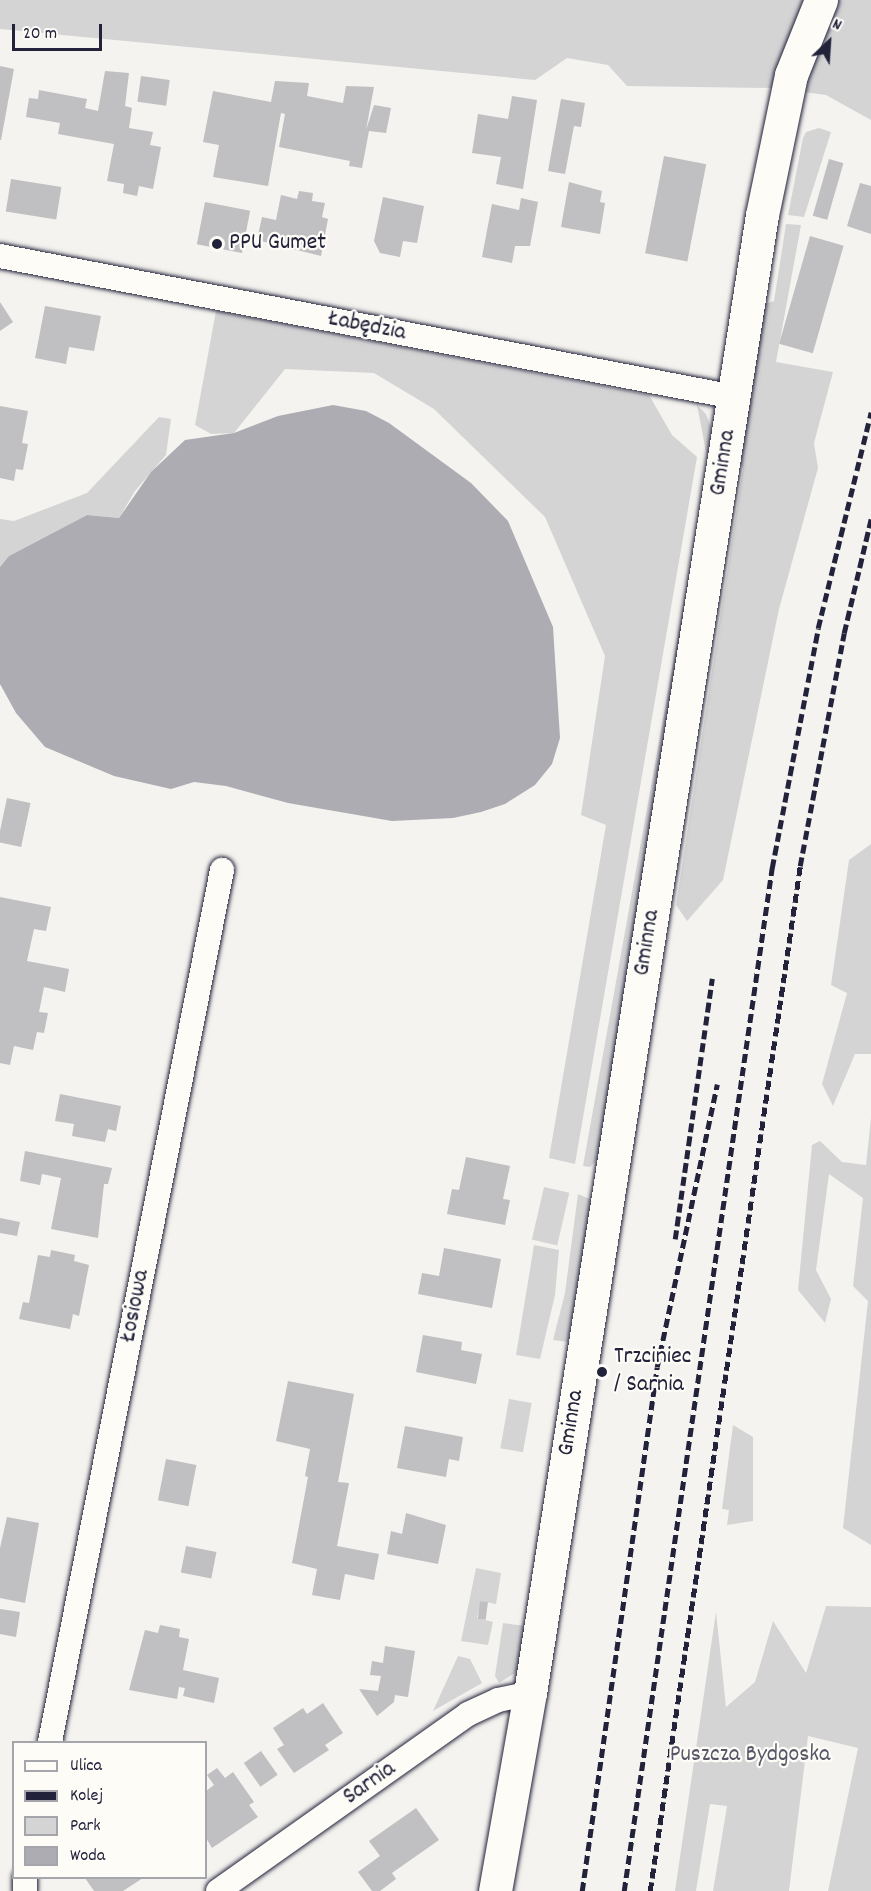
<!DOCTYPE html>
<meta charset="utf-8">
<style>
body{margin:0}
#map{position:relative;width:871px;height:1891px;overflow:hidden;background:#f4f3ef;font-family:Dekko,sans-serif}
div>[style]{position:absolute}
[style*='--x']{left:calc(var(--x)*1px);top:calc(var(--y)*1px);width:calc(var(--w)*1px);rotate:calc(var(--a)*1deg)}
.green>*{inset:0;background:#d5d4d5;transform-origin:0 0}
.water>*{inset:0;background:#acacb2}
.building>*{inset:0;background:#c0bfc2;transform-origin:0 0}
.roads{filter:drop-shadow(0 0 2px #22223b) drop-shadow(0 0 2px #22223b)}
.street>*{height:24px;margin:-12px;padding:0 12px;transform-origin:12px;border-radius:12px;background:#fdfcf7}
.secondary>*{height:33px;margin:-16.5px;padding:0 16.5px;transform-origin:16.5px;border-radius:16.5px;background:#fdfcf7}
.rail>*{height:4.5px;margin-top:-2.25px;transform-origin:0;background:repeating-linear-gradient(90deg,#22223b 0 9px,transparent 0 13.5px)}
.dots>*{width:16px;height:16px;translate:-50% -50%;box-sizing:border-box;border:3px solid #fdfcf7;border-radius:50%}
span{translate:-50% -50%;white-space:nowrap;text-align:center;line-height:1.15;-webkit-text-stroke:4.5px #fdfcf7;paint-order:stroke}
.poi-label{font-size:24px;color:#22223b}
.left{translate:0 -50%;text-align:left}
.street-label{font-size:24px;color:#22223b}
.park-label{font-size:24px;color:#585769}
.legend{position:absolute;left:12px;top:1741px;width:195px;height:138px;box-sizing:border-box;background:#fdfcf7;border:2px solid #a5a5ac;margin:0;padding:8px 10px;list-style:none;font-size:18px;color:#22223b}
.legend li{display:flex;align-items:center;gap:12px;height:30px}
.legend b{width:30px;border:2px solid #a5a5ac}
.north{position:absolute;left:799px;top:12px;width:60px;height:60px;-webkit-text-stroke:4px #fdfcf7;paint-order:stroke;rotate:25deg;font-size:16px;font-weight:700;line-height:24px;text-align:center;color:#22223b}
.north::after{content:'';display:block;margin:auto;width:21px;height:27px;background:#22223b;clip-path:polygon(50% 0,100% 100%,50% 72%,0 100%)}
.scale{position:absolute;left:12px;top:24px;width:90px;height:27px;box-sizing:border-box;border:3px solid #22223b;border-top:0;padding-left:8px;font-size:18px;line-height:21px;white-space:nowrap;color:#22223b;-webkit-text-stroke:4px #fdfcf7;paint-order:stroke}
</style>
<div id="map">
<div class="green">
<div style="clip-path:polygon(0 0,871px 0,871px 120px,826px 95px,773px 88px,627px 86px,608px 65px,567px 58px,535px 80px,0 29px)"></div>
<div style="clip-path:polygon(819px 128px,831px 132px,804px 217px,788px 215px,803px 138px,806px 132px)"></div>
<div style="clip-path:polygon(786px 224px,801px 225px,776px 362px,833px 372px,814px 443px,818px 468px,779px 609px,723px 880px,687px 921px,676px 905px,743px 469px,739px 459px,761px 306px,774px 301px)"></div>
<div style="clip-path:polygon(216px 311px,649px 395px,672px 435px,697px 457px,575px 1164px,549px 1158px,606px 825px,581px 815px,605px 656px,545px 517px,434px 409px,374px 373px,285px 369px,234px 433px,211px 434px,195px 425px)"></div>
<div style="clip-path:polygon(697px 405px,706px 414px,712px 430px,707px 457px)"></div>
<div style="clip-path:polygon(159px 417px,171px 419px,166px 455px,135px 491px,119px 518px,87px 515px,9px 556px,0 567px,0 519px,14px 521px,87px 493px)"></div>
<div style="clip-path:polygon(710px 457px,599px 1158px,590px 1167px,583px 1166px)"></div>
<div style="clip-path:polygon(871px 844px,871px 1054px,855px 1054px,833px 1106px,822px 1084px,847px 993px,831px 985px,849px 860px)"></div>
<div style="clip-path:polygon(871px 1118px,871px 1545px,843px 1528px,868px 1301px,853px 1286px,863px 1198px,829px 1174px,816px 1270px,831px 1299px,825px 1323px,798px 1290px,812px 1145px,820px 1141px,842px 1162px,866px 1165px)"></div>
<div style="left:544px;top:1187px;width:26px;height:54px;rotate:13deg"></div>
<div style="clip-path:polygon(578px 1194px,592px 1200px,568px 1342px,553px 1340px,565px 1293px)"></div>
<div style="clip-path:polygon(534px 1245px,559px 1250px,555px 1295px,540px 1359px,516px 1355px)"></div>
<div style="left:509px;top:1399px;width:23px;height:50px;rotate:10deg"></div>
<div style="clip-path:polygon(733px 1425px,753px 1437px,753px 1521px,727px 1525px,729px 1510px,722px 1509px)"></div>
<div style="clip-path:polygon(476px 1568px,501px 1573px,496px 1604px,481px 1601px,477px 1618px,493px 1622px,488px 1645px,461px 1641px)"></div>
<div style="clip-path:polygon(826px 1606px,871px 1607px,871px 1891px,828px 1891px,858px 1748px,808px 1736px,789px 1891px,713px 1891px,727px 1806px,710px 1804px,696px 1891px,675px 1891px,716px 1612px,726px 1707px,755px 1682px,773px 1621px,806px 1673px)"></div>
<div style="clip-path:polygon(503px 1623px,526px 1626px,518px 1671px,499px 1683px,495px 1676px)"></div>
<div style="clip-path:polygon(458px 1656px,470px 1659px,482px 1683px,433px 1711px)"></div>
</div>
<div class="water">
<div style="clip-path:polygon(333px 405px,366px 411px,389px 423px,471px 483px,508px 521px,553px 627px,560px 738px,552px 764px,535px 785px,505px 804px,481px 812px,453px 818px,392px 821px,288px 803px,226px 786px,194px 782px,171px 789px,114px 776px,45px 747px,16px 713px,0 684px,0 567px,9px 556px,87px 515px,119px 518px,151px 472px,185px 440px,234px 433px,278px 416px)"></div>
</div>
<div class="building">
<div style="clip-path:polygon(0 66px,14px 69px,1px 140px,0 140px)"></div>
<div style="clip-path:polygon(105px 71px,129px 73px,125px 106px,132px 108px,129px 128px,153px 132px,150px 145px,161px 147px,153px 189px,139px 186px,137px 196px,123px 193px,124px 184px,107px 181px,114px 144px,58px 134px,60px 123px,26px 117px,29px 98px,38px 99px,39px 90px,87px 99px,85px 108px,98px 111px)"></div>
<div style="left:141px;top:76px;width:29px;height:26px;rotate:8deg"></div>
<div style="clip-path:polygon(275px 81px,309px 83px,307px 96px,343px 103px,346px 86px,374px 87px,366px 130px,374px 105px,391px 108px,386px 133px,369px 131px,362px 168px,349px 166px,350px 161px,279px 147px,285px 114px,281px 113px,268px 186px,213px 177px,219px 145px,203px 142px,213px 91px,271px 102px)"></div>
<div style="clip-path:polygon(512px 96px,537px 100px,523px 189px,496px 184px,501px 157px,472px 153px,478px 114px,508px 119px)"></div>
<div style="clip-path:polygon(561px 99px,585px 103px,581px 127px,574px 126px,565px 174px,548px 171px)"></div>
<div style="left:664px;top:156px;width:43px;height:99px;rotate:11deg"></div>
<div style="left:829px;top:159px;width:15px;height:59px;rotate:16deg"></div>
<div style="left:11px;top:179px;width:51px;height:33px;rotate:9deg"></div>
<div style="clip-path:polygon(569px 182px,602px 191px,600px 202px,605px 203px,600px 234px,561px 227px)"></div>
<div style="clip-path:polygon(860px 183px,871px 186px,871px 234px,847px 226px)"></div>
<div style="clip-path:polygon(299px 191px,313px 193px,312px 201px,325px 203px,322px 217px,328px 219px,321px 256px,257px 240px,262px 217px,276px 220px,281px 195px,297px 199px)"></div>
<div style="clip-path:polygon(383px 197px,424px 206px,417px 243px,403px 241px,400px 257px,380px 253px,374px 241px)"></div>
<div style="clip-path:polygon(521px 198px,538px 202px,530px 246px,515px 246px,512px 263px,482px 257px,492px 204px,519px 210px)"></div>
<div style="left:205px;top:202px;width:46px;height:43px;rotate:11deg"></div>
<div style="left:810px;top:236px;width:35px;height:112px;rotate:16deg"></div>
<div style="clip-path:polygon(0 302px,13px 322px,0 331px)"></div>
<div style="clip-path:polygon(45px 306px,101px 316px,94px 351px,69px 347px,66px 364px,35px 358px)"></div>
<div style="clip-path:polygon(0 406px,28px 411px,22px 443px,28px 444px,23px 470px,16px 469px,14px 481px,0 478px)"></div>
<div style="left:7px;top:798px;width:24px;height:45px;rotate:12deg"></div>
<div style="clip-path:polygon(0 897px,51px 907px,46px 931px,34px 929px,27px 961px,69px 969px,65px 992px,44px 987px,39px 1012px,48px 1013px,44px 1033px,37px 1032px,33px 1050px,14px 1046px,10px 1065px,0 1063px)"></div>
<div style="clip-path:polygon(60px 1094px,121px 1106px,116px 1131px,108px 1129px,105px 1142px,72px 1136px,74px 1124px,55px 1121px)"></div>
<div style="clip-path:polygon(25px 1151px,112px 1168px,108px 1184px,104px 1184px,98px 1238px,51px 1229px,61px 1178px,42px 1174px,40px 1185px,20px 1181px)"></div>
<div style="clip-path:polygon(466px 1157px,510px 1166px,503px 1199px,510px 1200px,505px 1225px,447px 1214px,452px 1189px,459px 1190px)"></div>
<div style="clip-path:polygon(0 1218px,20px 1222px,17px 1236px,0 1233px)"></div>
<div style="clip-path:polygon(444px 1248px,501px 1259px,492px 1308px,418px 1294px,422px 1273px,439px 1276px)"></div>
<div style="clip-path:polygon(51px 1250px,75px 1255px,74px 1261px,89px 1265px,79px 1316px,73px 1314px,70px 1329px,19px 1319px,23px 1302px,29px 1303px,38px 1255px,50px 1257px)"></div>
<div style="clip-path:polygon(423px 1335px,462px 1342px,461px 1350px,482px 1354px,476px 1384px,416px 1372px)"></div>
<div style="clip-path:polygon(288px 1381px,354px 1394px,338px 1482px,349px 1483px,337px 1546px,379px 1554px,374px 1580px,345px 1574px,340px 1600px,312px 1595px,317px 1569px,292px 1563px,308px 1477px,305px 1476px,310px 1449px,276px 1441px)"></div>
<div style="clip-path:polygon(405px 1426px,463px 1437px,459px 1461px,449px 1459px,446px 1477px,397px 1468px)"></div>
<div style="left:166px;top:1459px;width:31px;height:42px;rotate:11deg"></div>
<div style="clip-path:polygon(406px 1513px,446px 1525px,438px 1564px,387px 1554px,391px 1531px,402px 1534px)"></div>
<div style="clip-path:polygon(7px 1517px,39px 1523px,25px 1603px,0 1598px,0 1548px)"></div>
<div style="left:186px;top:1546px;width:31px;height:27px;rotate:11deg"></div>
<div style="left:480px;top:1601px;width:8px;height:18px;rotate:7deg"></div>
<div style="clip-path:polygon(0 1609px,20px 1612px,16px 1637px,0 1634px)"></div>
<div style="clip-path:polygon(160px 1625px,180px 1629px,179px 1637px,189px 1639px,183px 1670px,219px 1678px,214px 1703px,183px 1696px,185px 1688px,179px 1687px,177px 1699px,129px 1690px,145px 1630px,158px 1633px)"></div>
<div style="clip-path:polygon(385px 1646px,415px 1651px,408px 1697px,395px 1695px,394px 1702px,377px 1716px,359px 1689px,378px 1691px,381px 1676px,370px 1675px,372px 1661px,383px 1663px)"></div>
<div style="clip-path:polygon(323px 1703px,343px 1733px,325px 1745px,329px 1750px,294px 1773px,277px 1749px,284px 1745px,273px 1728px,303px 1708px,307px 1714px)"></div>
<div style="left:261px;top:1751px;width:29px;height:21px;rotate:55deg"></div>
<div style="clip-path:polygon(217px 1768px,225px 1778px,233px 1772px,254px 1802px,249px 1805px,258px 1817px,212px 1848px,206px 1838px,206px 1791px,214px 1785px,207px 1775px)"></div>
<div style="clip-path:polygon(416px 1808px,439px 1840px,392px 1873px,396px 1879px,380px 1891px,372px 1891px,358px 1872px,380px 1856px,369px 1841px)"></div>
<div style="clip-path:polygon(85px 1878px,143px 1878px,123px 1891px,94px 1891px)"></div>
</div>
<div class="roads">
<div class="street">
<div style="--x:0;--y:256;--w:747;--a:10.87"></div>
<div style="--x:50;--y:1742;--w:889;--a:-78.84"></div>
<div style="--x:25;--y:1878;--w:13;--a:90"></div>
<div style="--x:218;--y:1891;--w:306;--a:-35.3"></div>
<div style="--x:468;--y:1714;--w:33;--a:-25"></div>
<div style="--x:498;--y:1700;--w:33;--a:-12"></div>
</div>
<div class="secondary">
<div style="--x:495;--y:1891;--w:201;--a:-80"></div>
<div style="--x:530;--y:1693;--w:1496;--a:-81.08"></div>
<div style="--x:762;--y:215;--w:143;--a:-78.3"></div>
<div style="--x:791;--y:75;--w:81;--a:-68.2"></div>
</div>
</div>
<div class="rail">
<div style="--x:675;--y:1239;--w:263;--a:-81.9"></div>
<div style="--x:582;--y:1891;--w:529;--a:-81.85"></div>
<div style="--x:657;--y:1367;--w:289;--a:-78"></div>
<div style="--x:624;--y:1891;--w:1034;--a:-81.77"></div>
<div style="--x:772;--y:868;--w:244;--a:-79.1"></div>
<div style="--x:818;--y:628;--w:222;--a:-76.2"></div>
<div style="--x:650;--y:1891;--w:1036;--a:-81.67"></div>
<div style="--x:800;--y:866;--w:237;--a:-79.3"></div>
<div style="--x:844;--y:633;--w:117;--a:-76.7"></div>
</div>
<div class="dots">
<div style="left:217px;top:244px;background:#22223b"></div>
<div style="left:602px;top:1372px;background:#22223b"></div>
</div>
<div class="poi-label">
<span class="left" style="left:229px;top:244px">PPU Gumet</span>
<span class="left" style="left:614px;top:1372px">Trzciniec<br>/ Sarnia</span>
</div>
<div class="street-label">
<span style="left:367px;top:327px;rotate:11deg">Łabędzia</span>
<span style="left:724px;top:463px;rotate:-81deg">Gminna</span>
<span style="left:648px;top:943px;rotate:-81deg">Gminna</span>
<span style="left:136px;top:1306px;rotate:-79deg">Łosiowa</span>
<span style="left:572px;top:1423px;rotate:-81deg">Gminna</span>
<span style="left:370px;top:1784px;rotate:-35deg">Sarnia</span>
</div>
<div class="park-label">
<span style="left:750px;top:1756px">Puszcza Bydgoska</span>
</div>
<ul class="legend">
<li><b style="height:8px;background:#fdfcf7"></b>Ulica</li>
<li><b style="height:8px;background:#22223b"></b>Kolej</li>
<li><b style="height:16px;background:#d5d4d5"></b>Park</li>
<li><b style="height:16px;background:#acacb2"></b>Woda</li>
</ul>
<div class="north">N</div>
<div class="scale">20 m</div>
</div>
